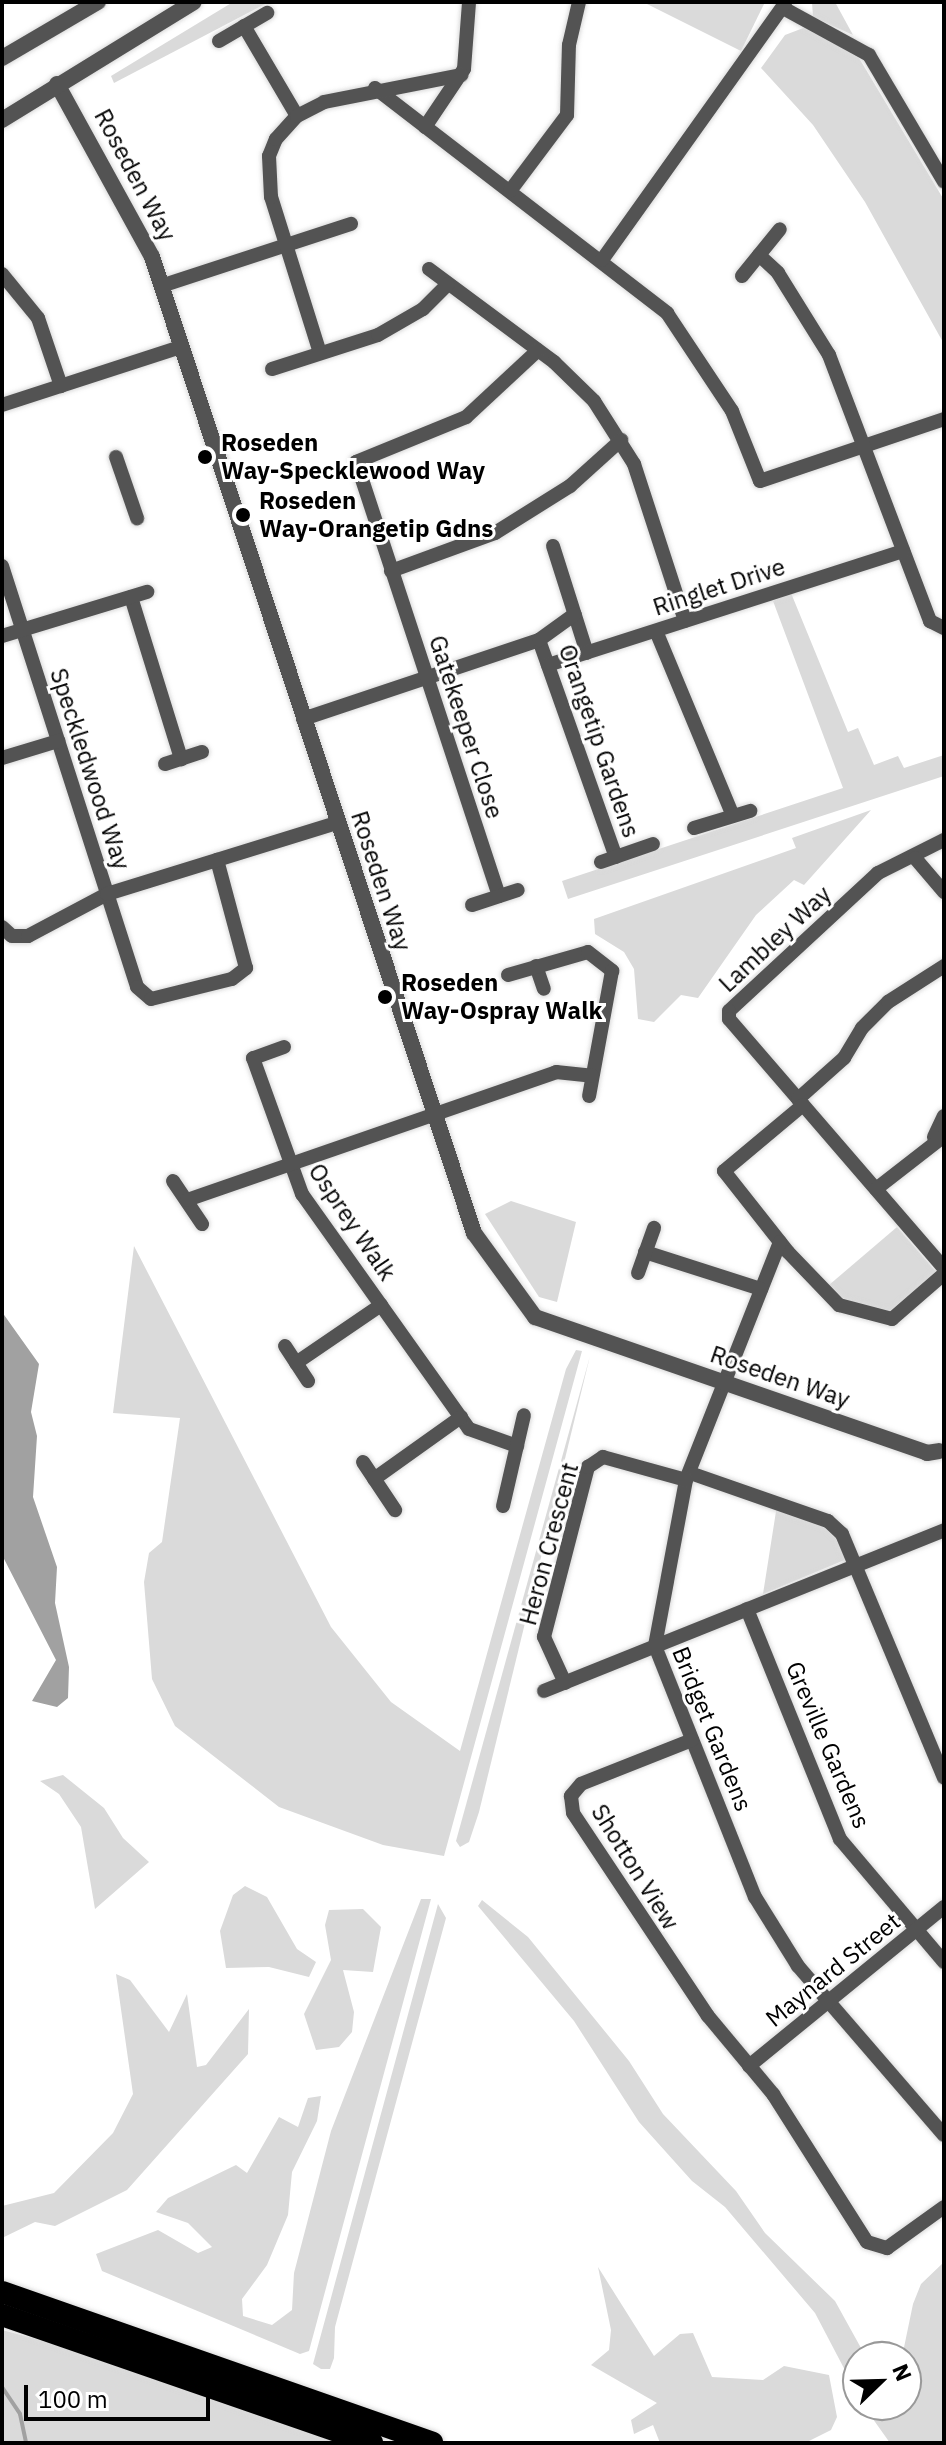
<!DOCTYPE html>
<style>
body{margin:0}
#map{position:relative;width:946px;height:2445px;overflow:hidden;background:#fff;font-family:"IBM Plex Sans",sans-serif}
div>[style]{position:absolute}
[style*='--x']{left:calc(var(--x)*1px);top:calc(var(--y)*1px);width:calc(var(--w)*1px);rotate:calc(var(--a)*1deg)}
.green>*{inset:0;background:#dadada}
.water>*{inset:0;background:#a1a1a1}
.stream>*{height:4px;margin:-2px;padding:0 2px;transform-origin:2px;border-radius:2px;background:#a1a1a1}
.roads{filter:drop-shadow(0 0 2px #dbdbdb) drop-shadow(0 0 2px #dbdbdb)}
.minor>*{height:14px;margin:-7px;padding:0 7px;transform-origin:7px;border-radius:7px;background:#535353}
.tertiary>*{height:16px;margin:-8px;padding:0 8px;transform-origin:8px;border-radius:8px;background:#535353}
.trunk>*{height:22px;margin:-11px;padding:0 11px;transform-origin:11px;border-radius:11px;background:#000}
.dots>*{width:22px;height:22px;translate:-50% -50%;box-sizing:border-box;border:4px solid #fff;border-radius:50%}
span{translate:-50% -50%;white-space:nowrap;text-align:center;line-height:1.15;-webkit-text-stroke:6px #fff;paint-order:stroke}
.street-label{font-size:24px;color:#000}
.poi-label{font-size:24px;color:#000;font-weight:700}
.left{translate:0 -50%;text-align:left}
.frame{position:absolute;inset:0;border:4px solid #000;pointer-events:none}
.north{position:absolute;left:842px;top:2341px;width:80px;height:80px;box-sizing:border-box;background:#fff;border:2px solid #999;border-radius:50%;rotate:67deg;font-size:22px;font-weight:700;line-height:32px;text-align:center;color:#000}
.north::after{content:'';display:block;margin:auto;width:28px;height:36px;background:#000;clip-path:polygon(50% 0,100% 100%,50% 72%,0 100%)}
.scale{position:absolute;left:24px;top:2385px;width:186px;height:36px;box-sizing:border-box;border:4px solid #000;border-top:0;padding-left:10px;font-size:24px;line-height:28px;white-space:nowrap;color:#000;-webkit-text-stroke:6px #fff;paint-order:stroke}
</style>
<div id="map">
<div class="green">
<div style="clip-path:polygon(233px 2px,269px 2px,114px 83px,111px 76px)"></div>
<div style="clip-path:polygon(643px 2px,765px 2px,741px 51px)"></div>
<div style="clip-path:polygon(812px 2px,835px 2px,853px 35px,813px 17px)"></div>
<div style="clip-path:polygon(806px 27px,859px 58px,944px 200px,944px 344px,865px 202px,813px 125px,761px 68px,785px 35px)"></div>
<div style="clip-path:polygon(791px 593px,848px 732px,858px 728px,874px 765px,898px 756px,904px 768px,944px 755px,944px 776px,568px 899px,562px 881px,843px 788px,773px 601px)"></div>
<div style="clip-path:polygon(871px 810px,804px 885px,794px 880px,756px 915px,698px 998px,681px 995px,654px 1022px,638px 1019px,634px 969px,624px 952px,595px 934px,594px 919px,796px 848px,792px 838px)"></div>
<div style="clip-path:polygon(511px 1201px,576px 1222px,557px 1302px,539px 1297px,485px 1214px)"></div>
<div style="clip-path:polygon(897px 1227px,937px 1273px,890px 1315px,840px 1297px,829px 1285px)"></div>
<div style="clip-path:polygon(134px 1246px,331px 1627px,391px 1702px,460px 1751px,566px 1369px,576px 1350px,582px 1351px,444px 1856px,383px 1845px,279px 1807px,175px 1726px,152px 1679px,144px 1582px,149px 1553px,162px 1542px,180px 1418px,113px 1413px)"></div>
<div style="clip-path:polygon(590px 1356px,479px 1812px,469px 1842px,460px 1847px,456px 1841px)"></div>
<div style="clip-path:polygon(777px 1505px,820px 1526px,826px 1522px,842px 1534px,847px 1559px,763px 1594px)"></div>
<div style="clip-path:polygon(63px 1775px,104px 1808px,123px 1838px,149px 1862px,95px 1909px,81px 1827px,59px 1794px,40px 1781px)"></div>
<div style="clip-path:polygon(245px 1886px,267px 1897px,297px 1949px,316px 1962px,309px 1977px,269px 1967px,226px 1968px,220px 1931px,233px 1895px)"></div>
<div style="clip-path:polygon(421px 1899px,431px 1899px,309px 2351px,300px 2354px,102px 2271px,96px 2254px,158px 2230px,198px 2253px,212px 2247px,188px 2223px,156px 2212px,168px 2198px,236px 2165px,247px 2173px,279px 2117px,298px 2127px,308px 2098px,321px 2096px,317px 2121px,292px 2172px,288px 2215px,267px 2265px,242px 2299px,243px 2316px,272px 2325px,292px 2310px,294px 2273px,331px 2131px)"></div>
<div style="clip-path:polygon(482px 1900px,528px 1937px,629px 2061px,663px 2114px,736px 2191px,765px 2233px,835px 2301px,866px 2357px,858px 2357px,858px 2395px,815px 2313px,725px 2207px,692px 2181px,639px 2122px,574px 2021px,478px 1906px)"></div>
<div style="clip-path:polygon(438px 1904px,446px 1918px,335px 2327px,334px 2358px,330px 2369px,321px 2369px,313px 2364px)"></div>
<div style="clip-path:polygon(363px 1909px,381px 1927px,373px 1972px,343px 1970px,354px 2012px,352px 2032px,339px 2047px,316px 2050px,304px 2014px,331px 1960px,325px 1925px,329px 1910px)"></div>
<div style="clip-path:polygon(116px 1974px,130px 1980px,169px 2032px,187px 1994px,197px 2067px,206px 2065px,249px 2009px,248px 2054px,127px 2190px,55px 2226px,35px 2222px,2px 2238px,2px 2206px,54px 2193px,113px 2133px,133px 2094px)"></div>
<div style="clip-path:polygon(944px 2262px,944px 2443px,890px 2443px,863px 2405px,906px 2405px,902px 2357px,913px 2304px,921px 2284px)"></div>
<div style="clip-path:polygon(598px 2267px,654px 2356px,680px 2334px,693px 2333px,712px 2377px,763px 2380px,784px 2366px,829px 2375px,837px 2417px,831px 2430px,805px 2443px,660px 2443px,653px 2425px,634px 2434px,631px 2420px,657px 2403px,591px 2365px,609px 2350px,611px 2330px)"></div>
<div style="clip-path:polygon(2px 2330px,40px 2340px,342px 2443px,2px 2443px)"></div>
</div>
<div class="water">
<div style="clip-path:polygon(2px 1312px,39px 1364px,31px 1412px,37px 1436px,33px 1497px,57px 1567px,55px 1603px,69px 1667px,68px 1698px,57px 1707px,32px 1701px,56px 1660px,2px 1555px)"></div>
</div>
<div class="stream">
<div style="--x:2;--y:2387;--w:32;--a:56"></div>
<div style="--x:20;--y:2414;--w:30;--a:78"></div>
</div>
<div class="roads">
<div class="minor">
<div style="--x:783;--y:8;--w:98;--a:28.7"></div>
<div style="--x:869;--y:55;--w:147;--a:59.4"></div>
<div style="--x:244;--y:26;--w:104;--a:59.5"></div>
<div style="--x:219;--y:41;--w:56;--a:-30.3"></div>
<div style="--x:375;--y:88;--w:369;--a:37.6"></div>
<div style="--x:667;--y:313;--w:118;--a:56.4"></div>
<div style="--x:732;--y:411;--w:75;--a:68.2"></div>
<div style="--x:760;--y:481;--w:194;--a:-18.6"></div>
<div style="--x:425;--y:127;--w:70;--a:-56.1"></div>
<div style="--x:464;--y:69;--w:67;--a:-85.7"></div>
<div style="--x:510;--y:191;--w:95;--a:-53.1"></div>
<div style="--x:567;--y:115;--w:70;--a:-88.4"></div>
<div style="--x:569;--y:45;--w:44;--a:-76.9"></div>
<div style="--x:759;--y:255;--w:26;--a:43"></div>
<div style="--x:778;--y:273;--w:97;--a:58.1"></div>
<div style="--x:829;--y:355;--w:285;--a:69.2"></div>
<div style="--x:930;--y:621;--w:16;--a:27"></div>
<div style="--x:602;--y:260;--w:315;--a:-54.5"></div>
<div style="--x:429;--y:269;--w:156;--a:36.6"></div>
<div style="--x:554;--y:362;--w:56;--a:44.3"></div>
<div style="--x:594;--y:401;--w:75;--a:57.6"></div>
<div style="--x:634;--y:464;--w:165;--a:72"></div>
<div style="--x:2;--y:274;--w:57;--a:50.7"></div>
<div style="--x:38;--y:318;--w:72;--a:71.3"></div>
<div style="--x:742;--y:276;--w:60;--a:-51"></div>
<div style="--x:161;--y:286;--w:200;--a:-18.1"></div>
<div style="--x:320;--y:353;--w:164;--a:-107.4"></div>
<div style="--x:271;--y:197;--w:41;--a:-92.8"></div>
<div style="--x:269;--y:156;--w:18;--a:-68"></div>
<div style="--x:276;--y:139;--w:31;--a:-48"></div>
<div style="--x:297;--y:116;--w:30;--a:-27"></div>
<div style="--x:324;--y:102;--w:140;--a:-11.1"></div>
<div style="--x:272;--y:369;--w:111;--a:-17.8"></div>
<div style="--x:378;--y:335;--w:52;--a:-30"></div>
<div style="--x:423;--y:309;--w:35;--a:-45"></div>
<div style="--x:2;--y:405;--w:188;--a:-18"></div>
<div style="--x:116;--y:457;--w:65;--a:71"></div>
<div style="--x:553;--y:546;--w:112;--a:72.4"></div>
<div style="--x:2;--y:566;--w:442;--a:72.2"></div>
<div style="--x:137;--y:987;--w:18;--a:41"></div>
<div style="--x:151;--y:999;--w:83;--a:-13.9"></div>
<div style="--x:232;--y:979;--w:18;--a:-38"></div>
<div style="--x:246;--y:968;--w:112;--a:-105"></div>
<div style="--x:391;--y:571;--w:111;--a:-20.1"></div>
<div style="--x:495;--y:533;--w:89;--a:-32.1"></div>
<div style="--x:570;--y:486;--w:69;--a:-42"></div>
<div style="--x:131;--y:597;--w:170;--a:72.8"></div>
<div style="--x:656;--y:631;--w:200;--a:67.4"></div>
<div style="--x:2;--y:636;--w:152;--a:-16.9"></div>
<div style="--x:539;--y:640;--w:230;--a:70.5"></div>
<div style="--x:548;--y:665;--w:373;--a:-17.8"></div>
<div style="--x:303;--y:719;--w:249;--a:-18.5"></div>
<div style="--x:539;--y:640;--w:44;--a:-35.8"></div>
<div style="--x:2;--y:758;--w:59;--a:-16.9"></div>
<div style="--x:165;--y:764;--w:39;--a:-18"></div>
<div style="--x:694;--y:828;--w:59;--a:-16.9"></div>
<div style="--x:944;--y:840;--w:74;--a:153.4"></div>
<div style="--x:878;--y:873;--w:203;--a:137.2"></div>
<div style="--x:729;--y:1011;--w:8;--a:90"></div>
<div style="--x:729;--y:1019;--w:329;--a:49.2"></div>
<div style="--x:915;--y:858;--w:45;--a:49.5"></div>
<div style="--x:601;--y:862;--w:55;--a:-19.1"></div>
<div style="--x:499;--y:896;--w:457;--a:-108.2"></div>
<div style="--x:356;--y:462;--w:119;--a:-22.2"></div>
<div style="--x:466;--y:417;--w:98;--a:-42.9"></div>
<div style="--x:472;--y:905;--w:48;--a:-18.1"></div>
<div style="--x:2;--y:927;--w:13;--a:42"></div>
<div style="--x:12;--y:936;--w:16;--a:0"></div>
<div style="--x:28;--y:936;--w:89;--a:-28"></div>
<div style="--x:107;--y:894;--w:241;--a:-17.2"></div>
<div style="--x:536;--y:966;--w:24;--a:71"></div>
<div style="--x:508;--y:975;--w:83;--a:-16"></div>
<div style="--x:588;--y:952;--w:31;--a:38"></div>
<div style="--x:612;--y:971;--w:127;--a:100.4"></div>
<div style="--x:284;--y:1047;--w:33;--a:160"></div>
<div style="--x:253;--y:1058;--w:145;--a:70.2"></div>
<div style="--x:302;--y:1194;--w:288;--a:54.6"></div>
<div style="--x:469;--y:1429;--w:51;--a:19.5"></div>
<div style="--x:798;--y:1099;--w:62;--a:-41.7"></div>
<div style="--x:844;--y:1058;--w:35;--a:-59"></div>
<div style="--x:862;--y:1028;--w:37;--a:-45"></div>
<div style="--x:888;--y:1002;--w:67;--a:-32.7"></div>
<div style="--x:803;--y:1105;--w:103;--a:140.1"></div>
<div style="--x:724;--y:1171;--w:103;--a:51.7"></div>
<div style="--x:788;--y:1252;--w:74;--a:46.1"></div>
<div style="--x:839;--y:1305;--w:55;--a:14.8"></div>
<div style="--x:892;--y:1319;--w:69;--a:-40.9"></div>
<div style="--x:934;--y:1137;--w:23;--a:-65"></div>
<div style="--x:173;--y:1181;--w:52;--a:56"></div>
<div style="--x:876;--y:1189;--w:86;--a:-37.9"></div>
<div style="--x:187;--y:1200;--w:391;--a:-19.1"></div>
<div style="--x:556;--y:1072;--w:36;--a:6"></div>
<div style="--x:780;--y:1242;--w:256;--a:111.6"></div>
<div style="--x:686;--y:1480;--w:169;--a:100.6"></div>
<div style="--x:655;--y:1646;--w:270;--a:68.3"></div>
<div style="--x:755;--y:1897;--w:81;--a:58.1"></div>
<div style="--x:798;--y:1966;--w:223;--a:49.2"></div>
<div style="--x:645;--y:1252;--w:122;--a:17.7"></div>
<div style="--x:638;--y:1273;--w:48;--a:-70.4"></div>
<div style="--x:285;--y:1346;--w:42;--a:56.7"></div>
<div style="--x:296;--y:1363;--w:103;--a:-34.3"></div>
<div style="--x:363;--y:1462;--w:58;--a:56.3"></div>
<div style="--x:693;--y:1474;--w:143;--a:19.2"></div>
<div style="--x:828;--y:1521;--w:19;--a:43"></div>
<div style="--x:842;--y:1534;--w:264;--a:67.3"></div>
<div style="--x:374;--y:1479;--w:107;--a:-35.5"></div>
<div style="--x:503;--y:1506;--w:93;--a:-77"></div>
<div style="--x:747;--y:1609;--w:248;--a:68"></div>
<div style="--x:840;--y:1839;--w:161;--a:49.8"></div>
<div style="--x:565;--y:1683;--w:51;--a:-114.5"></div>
<div style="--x:544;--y:1637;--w:176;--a:-75.5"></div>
<div style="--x:588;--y:1467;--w:18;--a:-34"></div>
<div style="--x:603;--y:1457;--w:86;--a:15.5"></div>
<div style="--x:544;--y:1691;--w:431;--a:-21.9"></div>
<div style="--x:692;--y:1740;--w:119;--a:158.4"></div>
<div style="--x:581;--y:1784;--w:16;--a:130"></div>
<div style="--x:571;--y:1796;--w:17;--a:83"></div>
<div style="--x:573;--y:1813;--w:244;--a:56.4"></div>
<div style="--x:708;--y:2016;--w:102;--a:50.2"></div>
<div style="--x:773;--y:2094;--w:175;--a:57.6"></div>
<div style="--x:867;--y:2242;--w:21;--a:17"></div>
<div style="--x:887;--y:2248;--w:70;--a:-35.7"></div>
<div style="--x:749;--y:2066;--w:252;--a:-39.2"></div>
</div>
<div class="tertiary">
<div style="--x:2;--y:58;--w:111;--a:-30.3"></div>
<div style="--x:57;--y:84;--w:197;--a:61.2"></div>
<div style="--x:152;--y:257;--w:1028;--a:71.74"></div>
<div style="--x:474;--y:1233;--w:104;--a:54"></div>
<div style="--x:535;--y:1317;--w:415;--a:19.1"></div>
<div style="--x:927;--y:1453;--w:12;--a:-9"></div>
<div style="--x:2;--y:120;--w:225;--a:-31.6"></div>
</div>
<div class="trunk">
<div style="--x:2;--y:2292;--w:456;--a:19.3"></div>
<div style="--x:2;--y:2315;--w:392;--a:19.1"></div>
</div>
</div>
<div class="dots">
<div style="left:205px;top:457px;background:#000"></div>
<div style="left:243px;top:515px;background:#000"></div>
<div style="left:385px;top:997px;background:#000"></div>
</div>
<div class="street-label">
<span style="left:135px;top:175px;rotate:62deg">Roseden Way</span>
<span style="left:719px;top:587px;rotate:-18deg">Ringlet Drive</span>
<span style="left:466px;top:727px;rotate:72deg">Gatekeeper Close</span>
<span style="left:599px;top:741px;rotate:71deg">Orangetip Gardens</span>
<span style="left:90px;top:769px;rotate:72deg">Speckledwood Way</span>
<span style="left:381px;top:881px;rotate:72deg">Roseden Way</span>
<span style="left:775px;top:939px;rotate:-43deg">Lambley Way</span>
<span style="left:352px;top:1222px;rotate:56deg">Osprey Walk</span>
<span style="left:780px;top:1377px;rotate:19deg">Roseden Way</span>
<span style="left:549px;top:1544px;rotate:-75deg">Heron Crescent</span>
<span style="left:712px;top:1729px;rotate:68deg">Bridget Gardens</span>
<span style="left:828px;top:1745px;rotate:67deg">Greville Gardens</span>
<span style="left:635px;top:1867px;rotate:58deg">Shotton View</span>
<span style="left:833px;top:1970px;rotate:-39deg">Maynard Street</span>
</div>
<div class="poi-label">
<span class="left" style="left:221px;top:457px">Roseden<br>Way-Specklewood Way</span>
<span class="left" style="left:259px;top:515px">Roseden<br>Way-Orangetip Gdns</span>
<span class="left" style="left:401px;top:997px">Roseden<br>Way-Ospray Walk</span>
</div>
<div class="frame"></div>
<div class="north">N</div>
<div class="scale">100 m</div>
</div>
